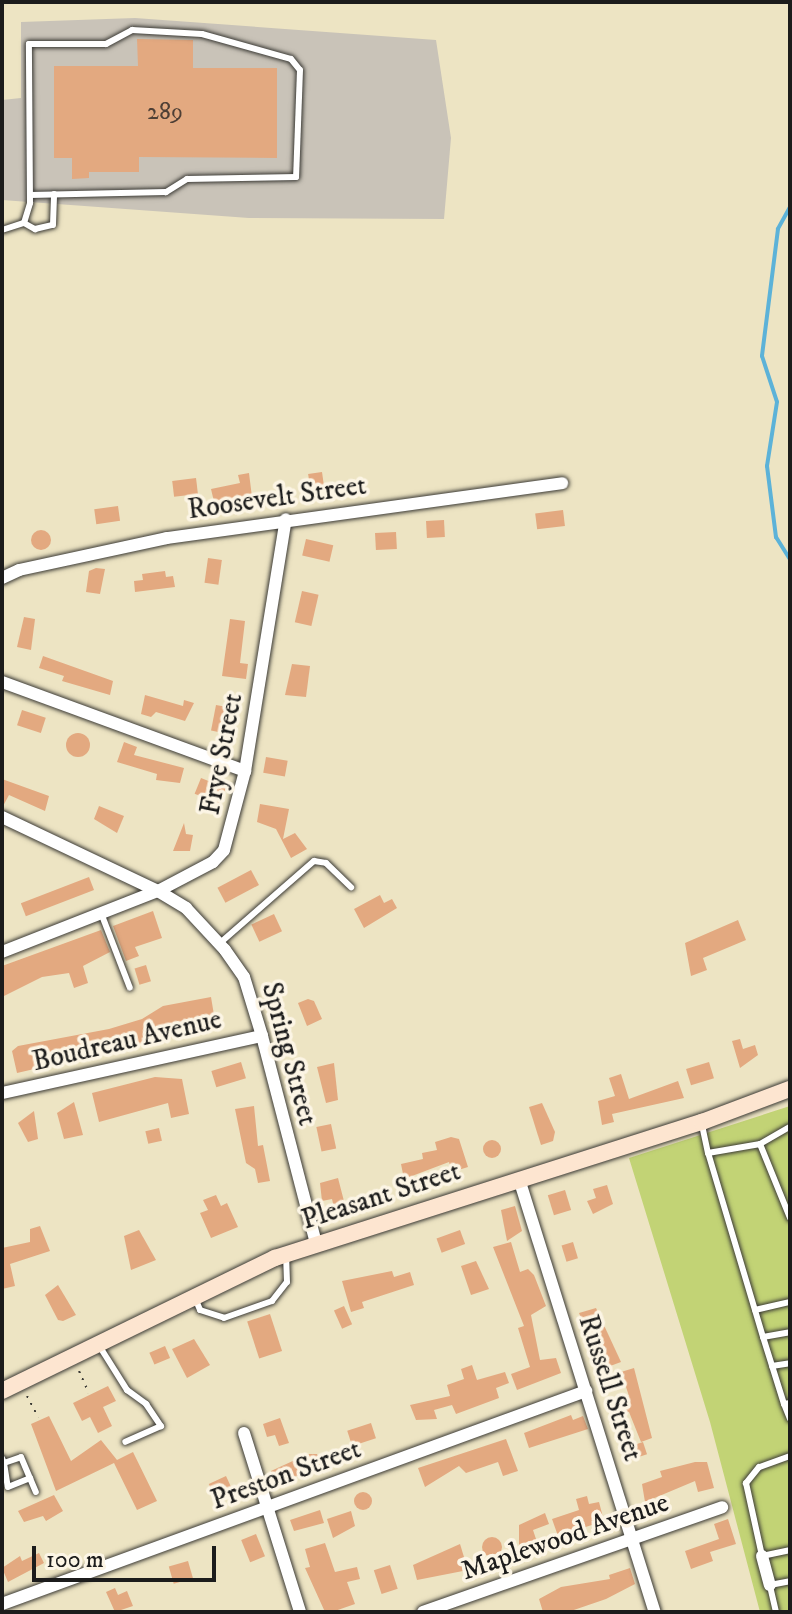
<!DOCTYPE html>
<style>
body{margin:0}
#map{position:relative;width:792px;height:1614px;overflow:hidden;background:#ede4c3;font-family:"IM FELL DW Pica",serif}
div>[style]{position:absolute}
[style*='--x']{left:calc(var(--x)*1px);top:calc(var(--y)*1px);width:calc(var(--w)*1px);rotate:calc(var(--a)*1deg)}
.industrial>*{inset:0;background:#c9c3b8}
.green>*{inset:0;background:#c2d375}
.stream>*{height:4px;margin:-2px;padding:0 2px;transform-origin:2px;border-radius:2px;background:#5cb2d8}
.building>*{inset:0;background:#e3a980;transform-origin:0 0}
.round{border-radius:50%}
.path>*{height:2px;margin-top:-1px;transform-origin:0;background:repeating-linear-gradient(90deg,#3b3a35 0 2px,transparent 0 8px)}
.roads{filter:drop-shadow(0 0 2px #3b3a35) drop-shadow(0 0 2px #3b3a35)}
.lane>*{height:6px;margin:-3px;padding:0 3px;transform-origin:3px;border-radius:3px;background:#fff}
.street>*{height:12px;margin:-6px;padding:0 6px;transform-origin:6px;border-radius:6px;background:#fff}
.secondary>*{height:16px;margin:-8px;padding:0 8px;transform-origin:8px;border-radius:8px;background:#fde5d0}
span{translate:-50% -50%;white-space:nowrap;text-align:center;line-height:1.15;-webkit-text-stroke:7px #fcf5e5;paint-order:stroke}
.number-label{font-size:24px;color:#4e3f35}
.number-label span{-webkit-text-stroke-width:0}
.street-label{font-size:28px;color:#1c1c1c}
.frame{position:absolute;inset:0;border:4px solid #1c1c1c;pointer-events:none}
.scale{position:absolute;left:32px;top:1546px;width:184px;height:36px;box-sizing:border-box;border:4px solid #1c1c1c;border-top:0;padding-left:10px;font-size:24px;line-height:28px;white-space:nowrap;color:#1c1c1c;-webkit-text-stroke:6px #fcf5e5;paint-order:stroke}
</style>
<div id="map">
<div class="industrial">
<div style="clip-path:polygon(135px 18px,436px 40px,451px 138px,444px 219px,249px 218px,2px 200px,2px 100px,21px 98px,21px 22px)"></div>
</div>
<div class="green">
<div style="clip-path:polygon(790px 1106px,790px 1612px,760px 1612px,710px 1422px,629px 1158px)"></div>
</div>
<div class="stream">
<div style="--x:790;--y:207;--w:25;--a:119"></div>
<div style="--x:778;--y:229;--w:128;--a:97.2"></div>
<div style="--x:762;--y:356;--w:48;--a:71.9"></div>
<div style="--x:777;--y:402;--w:65;--a:98.9"></div>
<div style="--x:767;--y:466;--w:72;--a:82.8"></div>
<div style="--x:776;--y:537;--w:26;--a:58"></div>
</div>
<div class="building">
<div style="clip-path:polygon(137px 39px,193px 40px,193px 68px,277px 68px,277px 158px,139px 157px,139px 172px,89px 172px,89px 178px,72px 179px,72px 158px,54px 158px,54px 66px,138px 66px)"></div>
<div style="left:322px;top:472px;width:15px;height:14px;rotate:82deg"></div>
<div style="clip-path:polygon(249px 473px,252px 497px,215px 506px,211px 489px,240px 483px,238px 475px)"></div>
<div style="left:196px;top:478px;width:16px;height:24px;rotate:83deg"></div>
<div style="left:118px;top:506px;width:15px;height:24px;rotate:82deg"></div>
<div style="left:563px;top:510px;width:16px;height:28px;rotate:83deg"></div>
<div style="left:444px;top:520px;width:17px;height:18px;rotate:87deg"></div>
<div class="round" style="left:31px;top:530px;width:20px;height:20px"></div>
<div style="left:396px;top:532px;width:17px;height:21px;rotate:87deg"></div>
<div style="left:306px;top:539px;width:28px;height:17px;rotate:13deg"></div>
<div style="left:208px;top:558px;width:14px;height:25px;rotate:8deg"></div>
<div style="clip-path:polygon(96px 568px,105px 569px,100px 594px,86px 592px,89px 571px)"></div>
<div style="clip-path:polygon(165px 571px,166px 577px,173px 576px,175px 587px,135px 592px,134px 581px,143px 580px,142px 574px)"></div>
<div style="left:302px;top:591px;width:17px;height:32px;rotate:13deg"></div>
<div style="clip-path:polygon(24px 617px,35px 619px,31px 650px,17px 647px)"></div>
<div style="clip-path:polygon(230px 619px,245px 621px,240px 663px,248px 664px,246px 679px,222px 676px)"></div>
<div style="clip-path:polygon(43px 656px,113px 681px,110px 695px,62px 681px,64px 676px,39px 668px)"></div>
<div style="clip-path:polygon(292px 664px,310px 666px,306px 697px,285px 695px)"></div>
<div style="clip-path:polygon(145px 695px,183px 706px,184px 700px,194px 703px,185px 721px,156px 712px,151px 717px,141px 714px)"></div>
<div style="left:216px;top:705px;width:15px;height:26px;rotate:11deg"></div>
<div style="left:22px;top:710px;width:25px;height:16px;rotate:18deg"></div>
<div class="round" style="left:66px;top:733px;width:24px;height:24px"></div>
<div style="clip-path:polygon(124px 742px,137px 747px,134px 755px,184px 768px,180px 783px,156px 780px,157px 774px,117px 762px)"></div>
<div style="left:266px;top:757px;width:22px;height:16px;rotate:10deg"></div>
<div style="left:201px;top:778px;width:27px;height:17px;rotate:22deg"></div>
<div style="clip-path:polygon(2px 779px,49px 796px,45px 811px,9px 795px,2px 808px)"></div>
<div style="clip-path:polygon(260px 804px,289px 809px,283px 839px,295px 833px,307px 849px,291px 858px,276px 829px,257px 822px)"></div>
<div style="clip-path:polygon(99px 806px,124px 816px,117px 833px,94px 819px)"></div>
<div style="clip-path:polygon(184px 823px,186px 834px,193px 835px,190px 851px,173px 851px)"></div>
<div style="left:251px;top:870px;width:17px;height:38px;rotate:62deg"></div>
<div style="left:89px;top:877px;width:14px;height:73px;rotate:69deg"></div>
<div style="clip-path:polygon(380px 895px,384px 903px,392px 899px,397px 908px,364px 928px,354px 909px)"></div>
<div style="clip-path:polygon(153px 911px,162px 938px,135px 947px,139px 956px,126px 961px,113px 926px)"></div>
<div style="left:274px;top:914px;width:19px;height:25px;rotate:65deg"></div>
<div style="clip-path:polygon(738px 920px,746px 940px,703px 958px,707px 970px,691px 976px,685px 943px)"></div>
<div style="clip-path:polygon(101px 930px,110px 952px,83px 966px,88px 983px,74px 988px,69px 973px,42px 977px,2px 997px,2px 966px)"></div>
<div style="left:146px;top:965px;width:17px;height:12px;rotate:73deg"></div>
<div style="clip-path:polygon(211px 997px,216px 1027px,17px 1073px,12px 1051px,18px 1046px,109px 1029px,142px 1019px,163px 1006px)"></div>
<div style="clip-path:polygon(308px 999px,314px 1001px,322px 1019px,307px 1026px,298px 1003px)"></div>
<div style="clip-path:polygon(740px 1039px,743px 1049px,755px 1045px,758px 1055px,740px 1068px,732px 1041px)"></div>
<div style="left:241px;top:1062px;width:17px;height:31px;rotate:73deg"></div>
<div style="left:709px;top:1062px;width:17px;height:24px;rotate:73deg"></div>
<div style="clip-path:polygon(334px 1063px,338px 1100px,326px 1103px,317px 1067px)"></div>
<div style="clip-path:polygon(621px 1074px,629px 1099px,678px 1081px,684px 1098px,612px 1114px,614px 1122px,602px 1125px,598px 1101px,615px 1096px,609px 1078px)"></div>
<div style="clip-path:polygon(155px 1077px,182px 1079px,189px 1114px,171px 1118px,168px 1103px,99px 1122px,92px 1093px)"></div>
<div style="clip-path:polygon(74px 1102px,83px 1135px,64px 1139px,57px 1113px)"></div>
<div style="clip-path:polygon(542px 1103px,555px 1132px,553px 1141px,541px 1145px,529px 1107px)"></div>
<div style="clip-path:polygon(254px 1106px,258px 1146px,263px 1145px,270px 1181px,258px 1183px,255px 1169px,246px 1163px,235px 1109px)"></div>
<div style="clip-path:polygon(34px 1111px,38px 1139px,28px 1142px,18px 1123px)"></div>
<div style="left:331px;top:1124px;width:25px;height:15px;rotate:78deg"></div>
<div style="left:159px;top:1128px;width:13px;height:14px;rotate:77deg"></div>
<div style="clip-path:polygon(451px 1137px,459px 1139px,468px 1167px,452px 1172px,449px 1162px,404px 1179px,401px 1164px,423px 1159px,422px 1153px,437px 1150px,435px 1142px)"></div>
<div class="round" style="left:483px;top:1140px;width:18px;height:18px"></div>
<div style="clip-path:polygon(338px 1178px,345px 1205px,334px 1208px,332px 1199px,322px 1201px,320px 1183px)"></div>
<div style="clip-path:polygon(607px 1185px,613px 1204px,593px 1214px,587px 1201px,596px 1198px,593px 1189px)"></div>
<div style="left:565px;top:1190px;width:21px;height:18px;rotate:73deg"></div>
<div style="clip-path:polygon(216px 1195px,221px 1206px,227px 1203px,238px 1227px,211px 1238px,200px 1213px,208px 1210px,203px 1200px)"></div>
<div style="clip-path:polygon(515px 1206px,522px 1231px,507px 1241px,501px 1210px)"></div>
<div style="clip-path:polygon(40px 1226px,50px 1251px,10px 1264px,15px 1286px,2px 1289px,2px 1248px,30px 1242px,30px 1229px)"></div>
<div style="clip-path:polygon(139px 1230px,156px 1260px,131px 1270px,124px 1236px)"></div>
<div style="left:460px;top:1230px;width:15px;height:25px;rotate:70deg"></div>
<div style="clip-path:polygon(511px 1242px,520px 1272px,528px 1269px,534px 1275px,546px 1306px,531px 1315px,540px 1360px,556px 1358px,561px 1373px,517px 1390px,511px 1374px,530px 1367px,518px 1328px,524px 1326px,493px 1247px)"></div>
<div style="left:573px;top:1242px;width:17px;height:12px;rotate:73deg"></div>
<div style="clip-path:polygon(476px 1261px,489px 1289px,471px 1295px,461px 1266px)"></div>
<div style="clip-path:polygon(392px 1271px,394px 1277px,410px 1272px,414px 1285px,362px 1302px,364px 1308px,351px 1312px,342px 1281px)"></div>
<div style="clip-path:polygon(58px 1285px,76px 1315px,63px 1321px,58px 1320px,45px 1295px)"></div>
<div style="left:344px;top:1306px;width:20px;height:11px;rotate:66deg"></div>
<div style="clip-path:polygon(596px 1308px,621px 1362px,602px 1369px,579px 1313px)"></div>
<div style="left:270px;top:1314px;width:39px;height:24px;rotate:72deg"></div>
<div style="clip-path:polygon(194px 1339px,210px 1365px,187px 1378px,172px 1349px)"></div>
<div style="left:165px;top:1346px;width:13px;height:17px;rotate:67deg"></div>
<div style="clip-path:polygon(472px 1365px,477px 1380px,505px 1372px,509px 1383px,496px 1388px,499px 1398px,456px 1414px,452px 1405px,434px 1410px,437px 1419px,416px 1420px,410px 1405px,450px 1396px,447px 1385px,464px 1379px,461px 1369px)"></div>
<div style="clip-path:polygon(634px 1368px,652px 1438px,641px 1442px,629px 1412px,617px 1414px,612px 1402px,629px 1396px,621px 1372px)"></div>
<div style="clip-path:polygon(108px 1386px,116px 1401px,103px 1407px,112px 1426px,98px 1433px,90px 1417px,82px 1421px,73px 1403px)"></div>
<div style="clip-path:polygon(571px 1415px,573px 1420px,583px 1416px,588px 1429px,529px 1448px,524px 1433px)"></div>
<div style="clip-path:polygon(49px 1416px,71px 1461px,101px 1440px,117px 1460px,133px 1452px,157px 1501px,137px 1510px,114px 1463px,56px 1491px,31px 1424px)"></div>
<div style="clip-path:polygon(280px 1418px,289px 1443px,279px 1446px,275px 1435px,267px 1437px,263px 1424px)"></div>
<div style="left:371px;top:1423px;width:16px;height:25px;rotate:72deg"></div>
<div style="clip-path:polygon(506px 1439px,518px 1471px,503px 1476px,498px 1462px,466px 1473px,459px 1466px,425px 1487px,418px 1468px)"></div>
<div style="left:643px;top:1442px;width:13px;height:20px;rotate:72deg"></div>
<div style="clip-path:polygon(308px 1454px,317px 1454px,322px 1468px,276px 1483px,271px 1471px)"></div>
<div style="clip-path:polygon(695px 1462px,707px 1462px,714px 1488px,698px 1492px,695px 1481px,645px 1502px,642px 1484px,662px 1477px,660px 1471px)"></div>
<div style="left:226px;top:1476px;width:14px;height:19px;rotate:65deg"></div>
<div class="round" style="left:354px;top:1492px;width:18px;height:18px"></div>
<div style="clip-path:polygon(54px 1495px,63px 1511px,46px 1521px,43px 1516px,24px 1522px,18px 1511px)"></div>
<div style="clip-path:polygon(587px 1496px,589px 1504px,599px 1502px,604px 1521px,558px 1536px,552px 1519px,579px 1510px,576px 1499px)"></div>
<div style="clip-path:polygon(320px 1510px,324px 1523px,294px 1531px,290px 1520px)"></div>
<div style="clip-path:polygon(351px 1511px,355px 1526px,333px 1538px,327px 1519px)"></div>
<div style="clip-path:polygon(545px 1513px,549px 1524px,533px 1530px,537px 1542px,519px 1548px,519px 1525px)"></div>
<div style="clip-path:polygon(728px 1519px,736px 1544px,710px 1552px,713px 1561px,691px 1569px,685px 1551px,719px 1539px,714px 1524px)"></div>
<div style="left:256px;top:1534px;width:24px;height:16px;rotate:68deg"></div>
<div class="round" style="left:482px;top:1537px;width:20px;height:20px"></div>
<div style="clip-path:polygon(325px 1543px,335px 1572px,357px 1567px,360px 1579px,347px 1582px,355px 1604px,332px 1612px,325px 1612px,305px 1568px,310px 1567px,305px 1549px)"></div>
<div style="clip-path:polygon(460px 1544px,468px 1570px,417px 1580px,413px 1565px)"></div>
<div style="clip-path:polygon(39px 1553px,44px 1563px,8px 1582px,2px 1568px,20px 1556px,22px 1561px)"></div>
<div style="left:188px;top:1561px;width:18px;height:20px;rotate:74deg"></div>
<div style="left:390px;top:1565px;width:25px;height:17px;rotate:72deg"></div>
<div style="clip-path:polygon(630px 1568px,635px 1584px,606px 1599px,568px 1612px,543px 1612px,539px 1599px,561px 1587px,610px 1579px,609px 1575px)"></div>
<div style="clip-path:polygon(115px 1588px,118px 1595px,127px 1591px,133px 1606px,115px 1612px,106px 1592px)"></div>
</div>
<div class="path">
<div style="--x:79;--y:1371;--w:24;--a:66"></div>
<div style="--x:27;--y:1396;--w:24;--a:62"></div>
</div>
<div class="roads">
<div class="lane">
<div style="--x:24;--y:223;--w:13;--a:29"></div>
<div style="--x:35;--y:229;--w:18;--a:-13"></div>
<div style="--x:53;--y:225;--w:31;--a:-88"></div>
<div style="--x:2;--y:230;--w:23;--a:-18"></div>
<div style="--x:24;--y:223;--w:21;--a:-73"></div>
<div style="--x:30;--y:203;--w:159;--a:-90.4"></div>
<div style="--x:29;--y:44;--w:77;--a:0"></div>
<div style="--x:106;--y:44;--w:30;--a:-28"></div>
<div style="--x:132;--y:30;--w:70;--a:3.3"></div>
<div style="--x:202;--y:34;--w:92;--a:15.7"></div>
<div style="--x:291;--y:59;--w:14;--a:51"></div>
<div style="--x:300;--y:70;--w:107;--a:92.1"></div>
<div style="--x:296;--y:177;--w:109;--a:178.9"></div>
<div style="--x:187;--y:179;--w:25;--a:148"></div>
<div style="--x:166;--y:192;--w:136;--a:178.7"></div>
<div style="--x:101;--y:913;--w:80;--a:68.9"></div>
<div style="--x:220;--y:943;--w:125;--a:-41.1"></div>
<div style="--x:314;--y:861;--w:12;--a:9"></div>
<div style="--x:326;--y:863;--w:35;--a:44"></div>
<div style="--x:702;--y:1125;--w:29;--a:78"></div>
<div style="--x:760;--y:1144;--w:80;--a:67.9"></div>
<div style="--x:195;--y:1298;--w:13;--a:67"></div>
<div style="--x:200;--y:1310;--w:25;--a:18"></div>
<div style="--x:224;--y:1318;--w:51;--a:-19.5"></div>
<div style="--x:272;--y:1301;--w:24;--a:-52"></div>
<div style="--x:287;--y:1282;--w:24;--a:-92"></div>
<div style="--x:755;--y:1310;--w:36;--a:-13"></div>
<div style="--x:763;--y:1337;--w:192;--a:-106.6"></div>
<div style="--x:708;--y:1153;--w:53;--a:-9.8"></div>
<div style="--x:760;--y:1144;--w:34;--a:-30"></div>
<div style="--x:100;--y:1347;--w:51;--a:57.9"></div>
<div style="--x:127;--y:1390;--w:24;--a:36"></div>
<div style="--x:146;--y:1404;--w:27;--a:56"></div>
<div style="--x:161;--y:1426;--w:39;--a:156"></div>
<div style="--x:772;--y:1366;--w:18;--a:-9"></div>
<div style="--x:790;--y:1403;--w:6;--a:171"></div>
<div style="--x:784;--y:1404;--w:16;--a:68"></div>
<div style="--x:784;--y:1404;--w:70;--a:-107.4"></div>
<div style="--x:763;--y:1337;--w:27;--a:-10"></div>
<div style="--x:790;--y:1456;--w:33;--a:160"></div>
<div style="--x:759;--y:1467;--w:21;--a:129"></div>
<div style="--x:746;--y:1483;--w:75;--a:77.6"></div>
<div style="--x:762;--y:1556;--w:29;--a:-12"></div>
<div style="--x:2;--y:1458;--w:5;--a:68"></div>
<div style="--x:4;--y:1463;--w:18;--a:-19"></div>
<div style="--x:21;--y:1457;--w:38;--a:67"></div>
<div style="--x:4;--y:1463;--w:24;--a:81"></div>
<div style="--x:8;--y:1487;--w:24;--a:-22"></div>
<div style="--x:776;--y:1612;--w:28;--a:-103"></div>
<div style="--x:770;--y:1585;--w:20;--a:-11"></div>
</div>
<div class="street">
<div style="--x:2;--y:578;--w:19;--a:-25"></div>
<div style="--x:19;--y:570;--w:151;--a:-12.2"></div>
<div style="--x:167;--y:538;--w:399;--a:-7.9"></div>
<div style="--x:2;--y:682;--w:259;--a:20.1"></div>
<div style="--x:2;--y:817;--w:173;--a:25.4"></div>
<div style="--x:158;--y:891;--w:33;--a:31"></div>
<div style="--x:186;--y:908;--w:57;--a:47.1"></div>
<div style="--x:225;--y:950;--w:33;--a:55"></div>
<div style="--x:244;--y:977;--w:62;--a:73"></div>
<div style="--x:262;--y:1036;--w:215;--a:75.4"></div>
<div style="--x:2;--y:952;--w:168;--a:-21.4"></div>
<div style="--x:158;--y:891;--w:62;--a:-27.8"></div>
<div style="--x:213;--y:862;--w:16;--a:-47"></div>
<div style="--x:224;--y:850;--w:82;--a:-75.1"></div>
<div style="--x:245;--y:771;--w:255;--a:-80.8"></div>
<div style="--x:2;--y:1093;--w:266;--a:-12.4"></div>
<div style="--x:519;--y:1179;--w:454;--a:72.6"></div>
<div style="--x:244;--y:1433;--w:188;--a:72.6"></div>
<div style="--x:762;--y:1556;--w:30;--a:75"></div>
<div style="--x:2;--y:1604;--w:622;--a:-20.04"></div>
<div style="--x:423;--y:1612;--w:317;--a:-19.3"></div>
</div>
<div class="secondary">
<div style="--x:2;--y:1391;--w:304;--a:-26"></div>
<div style="--x:275;--y:1258;--w:448;--a:-17.7"></div>
<div style="--x:702;--y:1122;--w:94;--a:-20.6"></div>
</div>
</div>
<div class="number-label">
<span style="left:165px;top:113px">289</span>
</div>
<div class="street-label">
<span style="left:277px;top:498px;rotate:-8deg">Roosevelt Street</span>
<span style="left:222px;top:754px;rotate:-79deg">Frye Street</span>
<span style="left:127px;top:1041px;rotate:-13deg">Boudreau Avenue</span>
<span style="left:289px;top:1054px;rotate:75deg">Spring Street</span>
<span style="left:381px;top:1196px;rotate:-18deg">Pleasant Street</span>
<span style="left:610px;top:1388px;rotate:72deg">Russell Street</span>
<span style="left:286px;top:1475px;rotate:-20deg">Preston Street</span>
<span style="left:565px;top:1537px;rotate:-19deg">Maplewood Avenue</span>
</div>
<div class="frame"></div>
<div class="scale">100 m</div>
</div>
